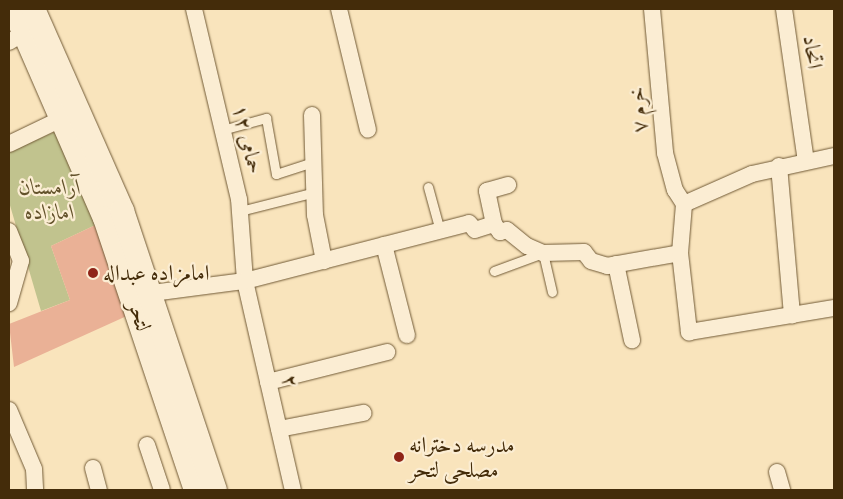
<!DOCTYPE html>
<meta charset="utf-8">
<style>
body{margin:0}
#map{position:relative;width:843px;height:499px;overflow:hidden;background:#f9e4bc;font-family:"EB Garamond",Amiri,serif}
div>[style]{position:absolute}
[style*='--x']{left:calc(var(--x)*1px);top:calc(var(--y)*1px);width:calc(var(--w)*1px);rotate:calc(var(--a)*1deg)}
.green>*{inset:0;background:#c1c38e}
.building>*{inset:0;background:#eab196}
.roads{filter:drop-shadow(0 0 1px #715a36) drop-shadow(0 0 1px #715a36)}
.lane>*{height:9px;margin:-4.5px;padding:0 4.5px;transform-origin:4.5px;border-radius:4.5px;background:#fbedd3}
.street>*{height:16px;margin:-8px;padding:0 8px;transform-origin:8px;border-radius:8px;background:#fbedd3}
.secondary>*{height:24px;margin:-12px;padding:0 12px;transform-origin:12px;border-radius:12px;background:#fbedd3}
.dots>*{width:14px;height:14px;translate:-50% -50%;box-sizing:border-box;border:2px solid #fbedd3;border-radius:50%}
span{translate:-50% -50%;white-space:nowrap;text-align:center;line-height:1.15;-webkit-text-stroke:4.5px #fbedd3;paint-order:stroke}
.street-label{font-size:22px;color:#442c0a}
.park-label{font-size:22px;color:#63522b;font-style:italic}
.poi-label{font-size:22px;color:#442c0a}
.left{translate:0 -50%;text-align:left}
.frame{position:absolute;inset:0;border:10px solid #442c0a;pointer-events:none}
</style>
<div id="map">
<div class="green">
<div style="clip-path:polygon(63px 128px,104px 221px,51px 246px,70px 300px,41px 311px,9px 202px,9px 152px)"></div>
</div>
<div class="building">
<div style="clip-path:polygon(104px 221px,140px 310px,14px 367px,9px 324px,70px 300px,51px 246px)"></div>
</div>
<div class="roads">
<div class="lane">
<div style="--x:222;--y:130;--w:46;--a:-15.3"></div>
<div style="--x:266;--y:118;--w:57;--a:79.9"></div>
<div style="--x:276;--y:174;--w:38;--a:-18"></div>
<div style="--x:428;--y:187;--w:46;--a:74.7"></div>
<div style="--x:240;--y:211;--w:77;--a:-14.2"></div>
<div style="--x:494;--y:271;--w:52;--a:-20.2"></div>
<div style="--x:543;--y:253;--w:40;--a:77"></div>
</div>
<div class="street">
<div style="--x:194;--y:9;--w:195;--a:76.7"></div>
<div style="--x:239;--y:199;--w:82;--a:85.8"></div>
<div style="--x:245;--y:281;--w:214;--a:77.1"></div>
<div style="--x:339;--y:9;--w:124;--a:76.5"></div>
<div style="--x:652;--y:9;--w:145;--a:84.8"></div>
<div style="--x:665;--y:153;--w:38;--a:75"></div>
<div style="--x:675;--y:190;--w:17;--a:57"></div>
<div style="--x:784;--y:9;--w:154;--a:81.8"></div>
<div style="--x:9;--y:42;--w:17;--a:-31"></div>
<div style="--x:312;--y:115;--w:100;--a:88.3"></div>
<div style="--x:315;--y:215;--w:47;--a:78.9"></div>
<div style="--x:9;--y:144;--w:60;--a:-25.7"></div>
<div style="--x:779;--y:166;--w:150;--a:85"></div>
<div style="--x:494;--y:224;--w:34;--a:-102"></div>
<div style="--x:487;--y:191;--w:22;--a:-16"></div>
<div style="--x:9;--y:231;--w:32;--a:68"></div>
<div style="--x:21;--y:261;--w:44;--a:105.9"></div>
<div style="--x:384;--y:245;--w:93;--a:75.7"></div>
<div style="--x:680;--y:253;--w:80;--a:83.5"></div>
<div style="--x:689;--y:332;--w:147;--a:-9.4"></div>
<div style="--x:616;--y:264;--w:78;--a:78.1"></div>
<div style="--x:152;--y:293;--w:94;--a:-7.4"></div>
<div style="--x:245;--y:281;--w:231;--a:-14.5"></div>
<div style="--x:469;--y:223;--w:9;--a:49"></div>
<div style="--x:475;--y:230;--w:20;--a:-18"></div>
<div style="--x:494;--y:224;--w:10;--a:53"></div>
<div style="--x:500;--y:232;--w:7;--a:-16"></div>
<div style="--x:507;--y:230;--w:26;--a:39"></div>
<div style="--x:527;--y:246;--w:17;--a:24"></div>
<div style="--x:543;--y:253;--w:41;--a:-1.4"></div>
<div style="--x:584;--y:252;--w:11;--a:52"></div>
<div style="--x:591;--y:261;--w:17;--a:17"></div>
<div style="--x:607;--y:266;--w:74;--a:-10.1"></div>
<div style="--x:680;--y:253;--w:49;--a:-85.3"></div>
<div style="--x:684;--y:204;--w:74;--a:-23.8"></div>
<div style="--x:752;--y:174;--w:84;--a:-12.4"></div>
<div style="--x:268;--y:382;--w:123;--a:-14.1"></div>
<div style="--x:9;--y:410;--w:64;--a:67"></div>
<div style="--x:34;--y:469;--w:21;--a:87"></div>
<div style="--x:279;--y:429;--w:86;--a:-10.8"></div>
<div style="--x:147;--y:445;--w:47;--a:71.6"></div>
<div style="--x:93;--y:468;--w:23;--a:75"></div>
<div style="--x:777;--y:472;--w:19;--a:74"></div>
</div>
<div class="secondary">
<div style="--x:14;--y:9;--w:228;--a:66.5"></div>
<div style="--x:105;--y:218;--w:287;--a:71.5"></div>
<div style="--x:33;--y:9;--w:221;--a:66.2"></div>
<div style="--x:122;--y:211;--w:294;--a:71.6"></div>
</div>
</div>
<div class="dots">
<div style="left:93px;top:273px;background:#8f2418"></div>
<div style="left:399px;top:457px;background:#8f2418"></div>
</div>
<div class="street-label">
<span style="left:813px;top:52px;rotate:82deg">اتحاد</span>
<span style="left:638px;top:110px;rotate:-95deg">خرم ۷</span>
<span style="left:248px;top:139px;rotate:77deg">حمامی ۱۲</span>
<span style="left:140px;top:316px;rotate:73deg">لتحر</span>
<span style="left:291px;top:381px;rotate:77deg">۲</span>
</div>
<div class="park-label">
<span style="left:50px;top:199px">آرامستان<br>امازاده</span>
</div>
<div class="poi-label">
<span class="left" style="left:103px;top:273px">امامزاده عبداله</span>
<span class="left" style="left:409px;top:457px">مدرسه دخترانه<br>مصلحی لتحر</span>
</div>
<div class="frame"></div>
</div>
